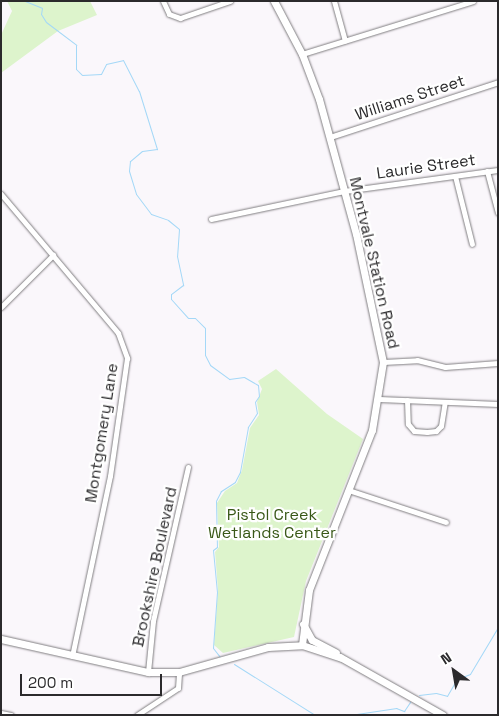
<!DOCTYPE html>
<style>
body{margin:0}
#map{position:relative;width:499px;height:716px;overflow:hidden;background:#faf7fb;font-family:"Space Grotesk",sans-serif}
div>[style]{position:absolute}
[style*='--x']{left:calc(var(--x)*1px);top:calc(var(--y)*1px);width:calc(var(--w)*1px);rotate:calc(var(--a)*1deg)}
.green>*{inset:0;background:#ddf4cc}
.stream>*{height:1px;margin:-0.5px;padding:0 0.5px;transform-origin:0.5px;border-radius:0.5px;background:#a4d8f7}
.roads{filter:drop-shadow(0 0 1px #807e81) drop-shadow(0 0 1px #807e81)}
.street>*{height:5px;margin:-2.5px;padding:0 2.5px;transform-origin:2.5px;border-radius:2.5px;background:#fff}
.secondary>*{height:7px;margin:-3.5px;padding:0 3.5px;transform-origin:3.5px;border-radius:3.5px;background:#fff}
span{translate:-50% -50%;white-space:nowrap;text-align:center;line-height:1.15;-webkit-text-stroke:4.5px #fff;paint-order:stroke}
.street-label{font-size:16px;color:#2b2a2c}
.park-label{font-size:16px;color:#395817}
.frame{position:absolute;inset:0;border:2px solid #2b2a2c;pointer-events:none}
.north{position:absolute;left:429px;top:646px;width:50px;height:50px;-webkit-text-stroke:4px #fff;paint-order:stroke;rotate:328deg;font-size:14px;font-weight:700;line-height:20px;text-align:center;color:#2b2a2c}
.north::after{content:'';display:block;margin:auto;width:18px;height:22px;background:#2b2a2c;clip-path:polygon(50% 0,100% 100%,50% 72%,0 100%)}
.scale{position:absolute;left:20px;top:674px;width:142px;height:22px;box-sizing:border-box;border:2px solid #2b2a2c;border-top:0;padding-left:6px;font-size:15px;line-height:18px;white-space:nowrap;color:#2b2a2c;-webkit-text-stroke:4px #fff;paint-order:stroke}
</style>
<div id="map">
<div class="green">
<div style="clip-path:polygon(7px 1px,90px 1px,97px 15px,58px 31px,1px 73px,1px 35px,12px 11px)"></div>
<div style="clip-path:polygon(276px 369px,327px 414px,363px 439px,306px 581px,294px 637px,223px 653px,214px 645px,218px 590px,215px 552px,219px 547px,217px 503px,225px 491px,237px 483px,242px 470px,250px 428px,259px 415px,257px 402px,262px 389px,258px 381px)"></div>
</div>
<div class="stream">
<div style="--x:25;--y:1;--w:18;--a:22"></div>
<div style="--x:42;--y:8;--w:6;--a:99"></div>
<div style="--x:41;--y:14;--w:9;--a:58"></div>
<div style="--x:46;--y:22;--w:38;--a:37"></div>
<div style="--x:76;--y:45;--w:24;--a:90"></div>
<div style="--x:76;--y:69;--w:8;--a:45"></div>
<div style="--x:82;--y:75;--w:19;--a:-3"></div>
<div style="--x:101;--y:74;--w:11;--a:-63"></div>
<div style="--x:106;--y:64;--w:17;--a:-13"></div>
<div style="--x:123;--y:60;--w:35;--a:63"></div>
<div style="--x:139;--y:91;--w:61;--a:72.8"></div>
<div style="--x:157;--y:149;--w:15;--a:172"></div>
<div style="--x:142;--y:151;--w:16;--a:140"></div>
<div style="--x:130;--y:161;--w:10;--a:96"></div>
<div style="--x:129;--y:171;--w:24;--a:73"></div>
<div style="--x:136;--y:194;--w:25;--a:53"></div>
<div style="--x:151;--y:214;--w:18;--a:19"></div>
<div style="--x:168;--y:220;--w:14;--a:39"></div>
<div style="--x:179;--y:229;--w:27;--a:94"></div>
<div style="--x:177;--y:256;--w:30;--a:78"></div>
<div style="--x:183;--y:285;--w:15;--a:143"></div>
<div style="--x:171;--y:294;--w:5;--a:90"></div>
<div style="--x:171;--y:299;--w:25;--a:48"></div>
<div style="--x:188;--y:318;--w:7;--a:0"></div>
<div style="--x:195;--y:318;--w:14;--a:45"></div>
<div style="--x:205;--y:328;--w:27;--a:90"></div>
<div style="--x:205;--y:355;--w:11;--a:63"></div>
<div style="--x:210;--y:365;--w:24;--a:36"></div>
<div style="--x:229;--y:379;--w:15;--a:-8"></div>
<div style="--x:244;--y:377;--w:16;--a:30"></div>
<div style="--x:258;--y:385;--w:11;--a:85"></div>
<div style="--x:259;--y:396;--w:7;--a:124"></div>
<div style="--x:255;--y:402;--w:11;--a:80"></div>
<div style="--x:257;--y:413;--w:17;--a:123"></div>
<div style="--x:248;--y:427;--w:46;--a:100.1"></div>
<div style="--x:240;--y:472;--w:11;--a:117"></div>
<div style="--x:235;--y:482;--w:17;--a:147"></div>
<div style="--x:221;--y:491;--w:11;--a:117"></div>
<div style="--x:216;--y:501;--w:46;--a:88.8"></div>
<div style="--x:217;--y:547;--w:5;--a:143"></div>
<div style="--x:213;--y:550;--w:42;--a:84.6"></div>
<div style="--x:217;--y:592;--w:56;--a:94.1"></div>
<div style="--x:213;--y:648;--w:11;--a:52"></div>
<div style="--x:234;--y:664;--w:96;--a:32.2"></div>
<div style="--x:419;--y:695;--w:17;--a:-7"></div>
<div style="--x:436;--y:693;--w:11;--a:15"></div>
<div style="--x:447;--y:696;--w:20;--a:-60"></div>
<div style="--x:457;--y:679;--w:14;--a:-21"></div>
<div style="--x:470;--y:674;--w:55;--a:-59.2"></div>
<div style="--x:350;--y:715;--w:47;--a:-8.7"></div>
<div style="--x:396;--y:708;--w:9;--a:21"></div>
<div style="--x:404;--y:711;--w:11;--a:-56"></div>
</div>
<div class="roads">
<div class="street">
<div style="--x:163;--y:1;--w:14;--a:65"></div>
<div style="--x:169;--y:14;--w:12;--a:20"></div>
<div style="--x:180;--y:18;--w:53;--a:-18.8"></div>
<div style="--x:334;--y:1;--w:41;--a:74.6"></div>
<div style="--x:302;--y:54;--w:179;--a:-17.2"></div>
<div style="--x:330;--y:137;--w:177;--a:-18.1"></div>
<div style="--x:487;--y:171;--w:43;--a:75.3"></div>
<div style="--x:455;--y:176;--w:70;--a:76"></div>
<div style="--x:1;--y:194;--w:182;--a:49.9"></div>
<div style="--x:118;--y:333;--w:27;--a:70"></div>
<div style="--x:127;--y:358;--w:119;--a:98.2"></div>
<div style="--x:110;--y:476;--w:184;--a:101.9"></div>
<div style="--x:211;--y:219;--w:136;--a:-11.9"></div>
<div style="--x:344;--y:191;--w:155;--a:-7.8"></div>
<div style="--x:1;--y:307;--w:74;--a:-45"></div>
<div style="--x:383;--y:362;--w:34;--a:-3"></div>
<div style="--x:417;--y:360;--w:29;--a:14"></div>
<div style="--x:445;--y:367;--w:53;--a:-4.3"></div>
<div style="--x:379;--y:399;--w:119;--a:2.4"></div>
<div style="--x:407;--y:400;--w:24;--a:88"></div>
<div style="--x:408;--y:424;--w:9;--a:49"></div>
<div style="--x:414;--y:431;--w:13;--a:4"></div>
<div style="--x:427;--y:432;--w:9;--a:-6"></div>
<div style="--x:436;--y:431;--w:7;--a:-45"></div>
<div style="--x:441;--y:426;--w:24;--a:-81"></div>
<div style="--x:348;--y:490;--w:103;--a:18.1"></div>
<div style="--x:148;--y:672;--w:51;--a:-84.4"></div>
<div style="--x:153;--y:621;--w:158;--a:-77.2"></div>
<div style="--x:1;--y:713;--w:10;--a:11"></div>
<div style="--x:137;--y:715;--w:49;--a:-33.4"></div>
<div style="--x:178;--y:688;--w:16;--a:-86"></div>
</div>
<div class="secondary">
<div style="--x:274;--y:1;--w:60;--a:62.2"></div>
<div style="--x:302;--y:54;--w:48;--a:69.3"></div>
<div style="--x:319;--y:99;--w:140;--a:74.7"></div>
<div style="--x:356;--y:234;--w:131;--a:78.1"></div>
<div style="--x:383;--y:362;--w:69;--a:99.2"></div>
<div style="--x:372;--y:430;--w:172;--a:111.5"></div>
<div style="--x:309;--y:590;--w:55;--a:97.3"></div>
<div style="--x:303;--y:624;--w:18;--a:61"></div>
<div style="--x:312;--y:640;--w:27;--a:28"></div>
<div style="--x:1;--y:639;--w:151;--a:12.7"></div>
<div style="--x:148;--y:672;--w:31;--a:0"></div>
<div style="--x:179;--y:672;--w:92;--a:-15.7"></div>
<div style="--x:268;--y:647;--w:34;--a:-3"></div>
<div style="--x:302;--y:645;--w:40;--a:18"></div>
<div style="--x:340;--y:657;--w:118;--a:29.4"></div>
</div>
</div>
<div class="street-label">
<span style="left:410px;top:98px;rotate:-18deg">Williams Street</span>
<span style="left:426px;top:167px;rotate:-8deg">Laurie Street</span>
<span style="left:374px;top:263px;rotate:77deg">Montvale Station Road</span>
<span style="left:102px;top:433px;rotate:-81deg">Montgomery Lane</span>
<span style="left:155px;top:567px;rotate:-78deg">Brookshire Boulevard</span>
</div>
<div class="park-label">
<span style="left:272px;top:524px">Pistol Creek<br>Wetlands Center</span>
</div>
<div class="frame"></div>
<div class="north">N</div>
<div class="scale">200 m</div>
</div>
